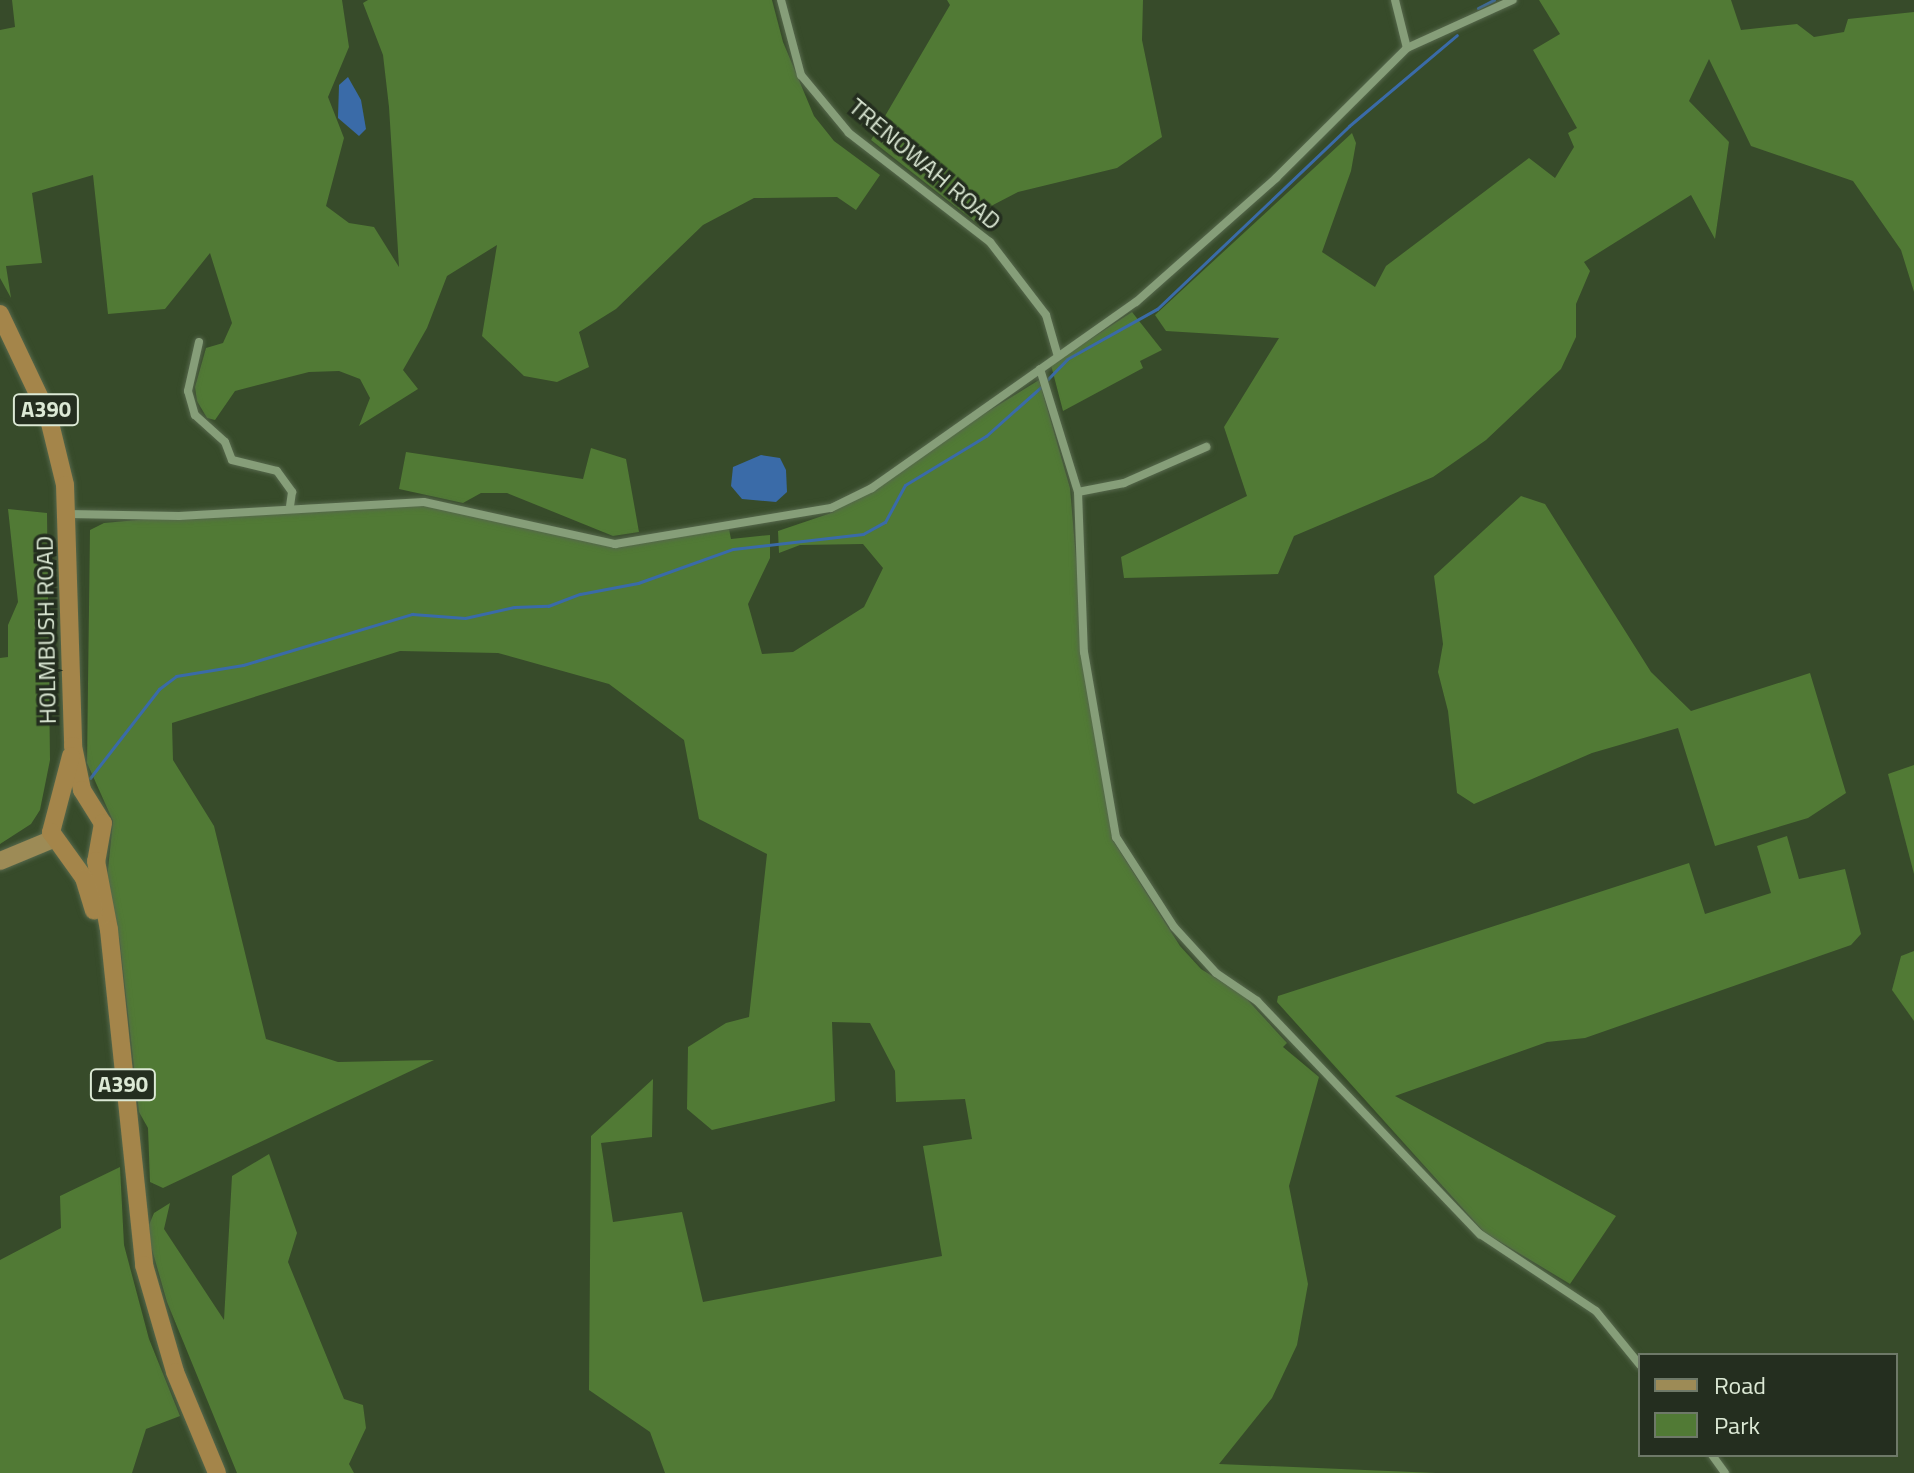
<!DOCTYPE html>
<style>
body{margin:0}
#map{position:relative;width:1914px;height:1473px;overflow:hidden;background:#374b2a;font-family:"Titillium Web",sans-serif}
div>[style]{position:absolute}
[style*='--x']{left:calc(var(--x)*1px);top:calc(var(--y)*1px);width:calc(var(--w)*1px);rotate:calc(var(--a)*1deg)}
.green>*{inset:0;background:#517a35}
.water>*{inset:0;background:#3a6ba8}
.stream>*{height:3px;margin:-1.5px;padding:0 1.5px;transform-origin:1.5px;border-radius:1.5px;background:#3a6ba8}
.roads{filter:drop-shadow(0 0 2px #56684c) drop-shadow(0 0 2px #56684c)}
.minor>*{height:8px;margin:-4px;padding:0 4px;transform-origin:4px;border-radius:4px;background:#869e79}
.primary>*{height:18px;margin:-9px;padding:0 9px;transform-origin:9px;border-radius:9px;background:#9d8b56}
.trunk>*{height:18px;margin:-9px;padding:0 9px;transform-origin:9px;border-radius:9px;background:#a4854a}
span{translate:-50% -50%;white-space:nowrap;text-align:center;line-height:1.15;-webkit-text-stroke:7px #242e1f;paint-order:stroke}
.shield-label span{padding:2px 6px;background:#242e1f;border:2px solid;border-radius:6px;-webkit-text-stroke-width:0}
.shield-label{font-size:22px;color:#dce9d5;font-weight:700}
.street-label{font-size:24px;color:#dce9d5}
.legend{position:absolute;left:1638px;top:1353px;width:260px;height:104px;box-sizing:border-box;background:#242e1f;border:2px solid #6e7968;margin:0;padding:10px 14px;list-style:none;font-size:24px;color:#dce9d5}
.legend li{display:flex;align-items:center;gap:16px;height:40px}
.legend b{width:40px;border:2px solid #6e7968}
</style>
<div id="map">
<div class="green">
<div style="clip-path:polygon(12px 0,342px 0,349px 47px,328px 97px,344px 138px,326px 206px,349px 223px,374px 227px,399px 267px,389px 107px,383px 55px,363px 3px,368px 0,772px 0,783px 42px,814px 116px,834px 141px,880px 175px,856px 210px,837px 197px,754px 198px,703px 225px,616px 309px,579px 332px,589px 367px,557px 382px,524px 376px,482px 336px,497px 245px,447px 276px,427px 328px,403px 370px,418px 389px,359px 426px,370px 398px,360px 379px,339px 371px,309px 372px,235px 391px,215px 420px,207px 418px,197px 401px,195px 387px,206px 348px,223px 343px,232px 323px,210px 253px,165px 309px,108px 314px,93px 175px,32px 193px,42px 263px,6px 266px,11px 298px,0 278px,0 30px,15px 27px)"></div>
<div style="clip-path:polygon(947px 0,1143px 0,1142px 40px,1162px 137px,1117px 168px,1018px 192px,993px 205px,979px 225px,871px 140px,950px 5px)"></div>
<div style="clip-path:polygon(1539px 0,1731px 0,1741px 30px,1797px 24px,1814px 37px,1844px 32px,1848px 19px,1914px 12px,1914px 292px,1901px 250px,1853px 181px,1751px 146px,1709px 59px,1689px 101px,1729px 142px,1715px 239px,1691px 195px,1584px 262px,1590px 271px,1576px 304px,1576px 337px,1561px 369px,1486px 440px,1433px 477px,1294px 536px,1278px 574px,1124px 578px,1121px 557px,1247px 496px,1224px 427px,1279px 338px,1166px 331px,1155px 315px,1352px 133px,1356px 143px,1351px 171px,1322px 252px,1375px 287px,1386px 266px,1529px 158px,1555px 178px,1574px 147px,1568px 133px,1577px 128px,1533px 50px,1560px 34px)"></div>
<div style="clip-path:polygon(1132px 312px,1162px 350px,1140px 361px,1143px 368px,1063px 411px,1051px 365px)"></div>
<div style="clip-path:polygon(1039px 380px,1070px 488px,1084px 652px,1112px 839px,1180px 946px,1201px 969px,1244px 996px,1287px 1043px,1283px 1047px,1319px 1077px,1289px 1186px,1308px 1284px,1297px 1345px,1272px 1398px,1219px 1464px,1436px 1473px,665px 1473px,650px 1432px,589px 1390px,591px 1136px,653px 1079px,652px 1137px,601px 1143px,613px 1222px,682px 1212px,703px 1302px,942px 1256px,923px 1146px,972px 1139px,965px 1099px,896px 1102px,895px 1071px,870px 1023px,832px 1022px,835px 1101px,712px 1130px,687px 1109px,688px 1047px,726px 1023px,749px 1017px,767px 854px,699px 819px,684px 740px,609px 684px,498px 653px,400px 651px,172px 723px,173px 760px,214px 826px,266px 1039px,338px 1062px,434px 1060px,163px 1188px,150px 1182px,148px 1128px,139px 1112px,120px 942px,107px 879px,113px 821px,87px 763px,90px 530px,104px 523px,315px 504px,424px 502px,615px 544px,729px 529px,731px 539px,770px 535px,770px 558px,748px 604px,762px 654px,793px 652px,864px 607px,883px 568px,863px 544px,800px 545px,779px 553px,778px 531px,834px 512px,831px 508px)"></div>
<div style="clip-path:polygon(591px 448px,626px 459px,639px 532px,613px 536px,507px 493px,481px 493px,463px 503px,399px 489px,406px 452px,583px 479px)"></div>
<div style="clip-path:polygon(1521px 496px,1545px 504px,1651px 672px,1691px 711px,1810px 673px,1846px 793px,1808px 818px,1715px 846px,1678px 728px,1592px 753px,1474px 804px,1457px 793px,1448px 711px,1438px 672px,1443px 644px,1434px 576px)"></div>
<div style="clip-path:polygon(8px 509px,47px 513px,50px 760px,40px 810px,31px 824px,0 844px,0 658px,8px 657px,8px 625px,18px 602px)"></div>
<div style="clip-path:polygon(1914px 765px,1914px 874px,1888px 774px)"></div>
<div style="clip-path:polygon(1787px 836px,1799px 879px,1845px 869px,1861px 934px,1851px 945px,1585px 1038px,1547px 1042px,1395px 1096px,1616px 1216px,1570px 1284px,1484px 1232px,1277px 1002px,1278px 996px,1689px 863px,1705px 914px,1771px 893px,1757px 846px)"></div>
<div style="clip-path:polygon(1914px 951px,1914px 1021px,1892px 990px,1901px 956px)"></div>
<div style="clip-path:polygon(269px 1154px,297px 1233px,288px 1262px,344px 1399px,363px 1405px,366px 1428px,349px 1464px,354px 1473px,237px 1473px,167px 1302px,151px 1246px,149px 1225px,154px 1213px,170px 1203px,164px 1229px,224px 1320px,232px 1176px)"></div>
<div style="clip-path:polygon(120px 1167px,124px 1245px,149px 1339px,180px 1416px,146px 1429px,132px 1473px,0 1473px,0 1260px,61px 1228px,60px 1196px)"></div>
</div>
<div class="water">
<div style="clip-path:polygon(348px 77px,361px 100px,366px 129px,359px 136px,338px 118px,339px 85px)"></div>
<div style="clip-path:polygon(761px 455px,780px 458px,786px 470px,787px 492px,776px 502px,742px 499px,731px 486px,733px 467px)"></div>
</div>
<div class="stream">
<div style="--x:1478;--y:8;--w:18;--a:-27"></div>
<div style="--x:1047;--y:380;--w:29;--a:-46"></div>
<div style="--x:1067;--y:359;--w:103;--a:-29.1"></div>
<div style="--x:1157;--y:309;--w:265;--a:-43.6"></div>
<div style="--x:1349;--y:126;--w:141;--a:-40.1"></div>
<div style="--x:90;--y:778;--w:113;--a:-52.2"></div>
<div style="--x:159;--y:689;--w:21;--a:-37"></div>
<div style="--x:176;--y:676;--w:68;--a:-9.3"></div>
<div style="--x:243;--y:665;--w:177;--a:-16.8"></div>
<div style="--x:412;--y:614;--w:53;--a:4.3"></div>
<div style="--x:465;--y:618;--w:50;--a:-12.7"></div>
<div style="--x:514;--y:607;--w:34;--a:-2"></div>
<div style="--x:548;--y:606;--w:34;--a:-21"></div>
<div style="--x:580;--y:594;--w:59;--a:-10.7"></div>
<div style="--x:638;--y:583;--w:101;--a:-19.7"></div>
<div style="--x:733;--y:549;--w:131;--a:-6.6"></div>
<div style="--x:863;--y:534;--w:25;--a:-29"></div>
<div style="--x:885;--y:522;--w:42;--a:-61.6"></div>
<div style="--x:905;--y:485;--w:95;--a:-31.2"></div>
<div style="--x:986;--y:436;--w:75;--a:-41.8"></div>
</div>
<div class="roads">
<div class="minor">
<div style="--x:781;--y:0;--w:78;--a:75.1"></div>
<div style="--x:801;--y:75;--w:75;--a:50.4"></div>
<div style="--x:849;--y:133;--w:178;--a:37.7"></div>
<div style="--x:990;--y:242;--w:92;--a:52.5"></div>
<div style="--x:1046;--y:315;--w:40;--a:74"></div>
<div style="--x:1395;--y:0;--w:49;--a:76"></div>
<div style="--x:199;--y:342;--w:50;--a:102.7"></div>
<div style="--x:188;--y:391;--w:25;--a:74"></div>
<div style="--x:195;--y:415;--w:40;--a:42"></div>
<div style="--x:225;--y:442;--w:19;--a:69"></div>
<div style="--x:232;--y:460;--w:46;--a:13.7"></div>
<div style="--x:277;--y:471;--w:26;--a:54"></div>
<div style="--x:292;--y:492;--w:14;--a:98"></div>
<div style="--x:1040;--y:369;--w:129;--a:72.8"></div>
<div style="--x:1078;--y:492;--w:160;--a:87.9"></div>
<div style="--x:1084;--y:652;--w:188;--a:80.2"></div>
<div style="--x:1116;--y:837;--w:107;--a:57.2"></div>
<div style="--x:1174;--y:927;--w:62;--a:47.6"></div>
<div style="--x:1216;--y:973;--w:50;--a:34.3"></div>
<div style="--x:1257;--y:1001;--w:323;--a:46.3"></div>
<div style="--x:1480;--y:1234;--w:139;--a:33.6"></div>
<div style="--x:1596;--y:1311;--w:70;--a:50.8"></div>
<div style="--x:1078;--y:492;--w:47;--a:-11.1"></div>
<div style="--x:1124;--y:483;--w:90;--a:-23.7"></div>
<div style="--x:68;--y:514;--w:111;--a:1"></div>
<div style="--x:179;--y:516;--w:245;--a:-3.3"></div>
<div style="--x:424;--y:502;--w:196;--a:12.4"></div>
<div style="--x:615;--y:544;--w:219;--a:-9.5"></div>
<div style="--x:831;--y:508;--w:46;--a:-26"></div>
<div style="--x:872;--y:488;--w:323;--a:-35.2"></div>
<div style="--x:1136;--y:302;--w:187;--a:-41.5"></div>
<div style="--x:1276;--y:178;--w:185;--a:-44.8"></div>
<div style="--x:1407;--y:48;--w:116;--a:-24.4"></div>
<div style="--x:1712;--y:1455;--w:22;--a:54"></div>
</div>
<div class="primary">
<div style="--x:0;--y:861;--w:57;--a:-22.5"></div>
</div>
<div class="trunk">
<div style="--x:0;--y:314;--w:112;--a:64.6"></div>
<div style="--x:48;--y:415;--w:72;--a:76.3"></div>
<div style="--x:65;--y:485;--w:261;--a:88.2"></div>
<div style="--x:73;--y:746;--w:45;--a:78.4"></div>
<div style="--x:82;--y:790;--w:39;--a:58"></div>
<div style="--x:103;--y:823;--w:39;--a:100"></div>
<div style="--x:96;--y:861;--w:70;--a:79.3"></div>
<div style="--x:109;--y:930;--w:337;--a:84"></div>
<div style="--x:144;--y:1265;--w:111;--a:73.8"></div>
<div style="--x:175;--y:1372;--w:109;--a:67.4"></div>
<div style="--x:71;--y:756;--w:79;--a:104.7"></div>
<div style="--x:51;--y:832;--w:57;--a:54.3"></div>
<div style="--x:84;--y:878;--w:34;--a:73"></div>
</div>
</div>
<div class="shield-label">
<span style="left:46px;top:410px">A390</span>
<span style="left:123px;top:1085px">A390</span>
</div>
<div class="street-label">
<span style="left:925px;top:164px;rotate:40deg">TRENOWAH ROAD</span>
<span style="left:46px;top:630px;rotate:-91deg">HOLMBUSH ROAD</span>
</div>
<ul class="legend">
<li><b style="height:10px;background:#9d8b56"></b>Road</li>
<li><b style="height:22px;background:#517a35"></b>Park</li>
</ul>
</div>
